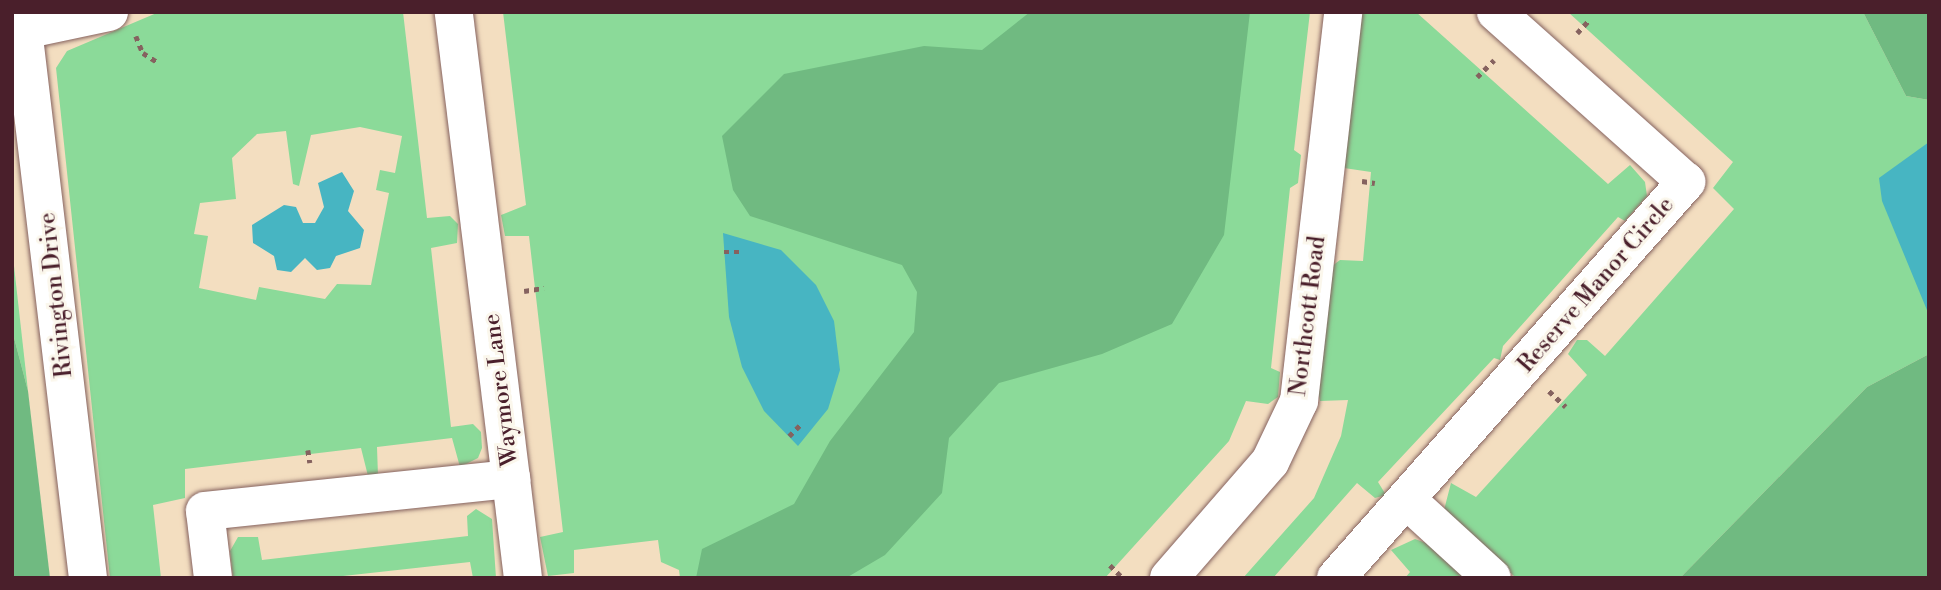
<!DOCTYPE html>
<style>
body{margin:0}
#map{position:relative;width:1941px;height:590px;overflow:hidden;background:#f3dec0;font-family:"Libre Bodoni",serif}
div>[style]{position:absolute}
[style*='--x']{left:calc(var(--x)*1px);top:calc(var(--y)*1px);width:calc(var(--w)*1px);rotate:calc(var(--a)*1deg)}
.green>*{inset:0;background:#8bda99}
.forest>*{inset:0;background:#70ba81}
.water>*{inset:0;background:#47b5c2}
.path>*{height:4.5px;margin-top:-2.25px;transform-origin:0;background:repeating-linear-gradient(90deg,#85625f 0 5px,transparent 0 10px)}
.roads{filter:drop-shadow(0 0 2px #85625f) drop-shadow(0 0 2px #85625f)}
.minor>*{height:38px;margin:-19px;padding:0 19px;transform-origin:19px;border-radius:19px;background:#fff}
span{translate:-50% -50%;white-space:nowrap;text-align:center;line-height:1.15;-webkit-text-stroke:6px #fbf7ec;paint-order:stroke}
.street-label{font-size:23px;color:#4a1f2b}
.frame{position:absolute;inset:0;border:14px solid #4a1f2b;pointer-events:none}
</style>
<div id="map">
<div class="green">
<div style="clip-path:polygon(evenodd,159px 12px,403px 12px,427px 218px,450px 216px,458px 224px,457px 243px,431px 248px,451px 427px,473px 424px,481px 432px,482px 448px,478px 458px,460px 467px,452px 438px,377px 447px,378px 476px,368px 476px,361px 448px,185px 469px,185px 498px,153px 505px,161px 578px,110px 578px,56px 68px,67px 51px,159px 12px,360px 127px,402px 136px,395px 173px,380px 170px,376px 190px,389px 193px,371px 285px,337px 284px,325px 299px,259px 287px,256px 300px,199px 288px,208px 236px,194px 234px,200px 203px,236px 199px,232px 158px,257px 134px,286px 131px,293px 184px,299px 186px,311px 135px,360px 127px)"></div>
<div style="clip-path:polygon(503px 12px,1310px 12px,1294px 150px,1301px 155px,1298px 183px,1290px 188px,1271px 368px,1280px 372px,1278px 397px,1268px 404px,1246px 401px,1229px 441px,1105px 578px,680px 578px,679px 570px,661px 562px,658px 540px,574px 550px,574px 573px,548px 576px,540px 537px,563px 532px,529px 236px,505px 236px,501px 215px,526px 205px)"></div>
<div style="clip-path:polygon(1359px 12px,1416px 12px,1608px 184px,1630px 165px,1645px 182px,1647px 196px,1625px 221px,1618px 217px,1503px 346px,1500px 360px,1494px 358px,1378px 482px,1386px 495px,1375px 498px,1357px 483px,1273px 578px,1243px 578px,1314px 498px,1341px 436px,1348px 400px,1320px 401px,1318px 390px,1332px 266px,1340px 260px,1363px 261px,1371px 172px,1344px 168px)"></div>
<div style="clip-path:polygon(1568px 12px,1863px 12px,1906px 96px,1929px 100px,1929px 354px,1867px 387px,1680px 578px,1516px 578px,1444px 510px,1451px 483px,1476px 497px,1587px 375px,1568px 354px,1577px 340px,1587px 340px,1605px 356px,1734px 209px,1713px 188px,1733px 162px)"></div>
<div style="clip-path:polygon(12px 248px,28px 391px,12px 330px)"></div>
<div style="clip-path:polygon(476px 509px,492px 519px,496px 578px,473px 578px,470px 562px,325px 578px,233px 578px,230px 551px,238px 537px,258px 537px,262px 560px,468px 536px,467px 516px)"></div>
<div style="clip-path:polygon(1415px 539px,1426px 543px,1465px 578px,1405px 578px,1410px 572px,1391px 550px)"></div>
</div>
<div class="forest">
<div style="clip-path:polygon(1030px 12px,1250px 12px,1224px 235px,1172px 324px,1102px 354px,999px 383px,949px 438px,942px 493px,885px 555px,846px 578px,696px 578px,702px 549px,794px 504px,830px 441px,914px 332px,917px 292px,902px 265px,750px 216px,733px 190px,722px 136px,784px 74px,924px 46px,982px 50px)"></div>
<div style="clip-path:polygon(1863px 12px,1929px 12px,1929px 100px,1906px 96px)"></div>
<div style="clip-path:polygon(12px 330px,28px 391px,50px 578px,12px 578px)"></div>
<div style="clip-path:polygon(1929px 354px,1929px 578px,1680px 578px,1867px 387px)"></div>
</div>
<div class="water">
<div style="clip-path:polygon(1929px 142px,1929px 315px,1882px 201px,1879px 178px)"></div>
<div style="clip-path:polygon(342px 172px,354px 191px,348px 211px,364px 230px,360px 248px,336px 256px,330px 268px,317px 270px,305px 258px,291px 272px,277px 270px,274px 256px,253px 243px,252px 225px,284px 205px,296px 207px,303px 223px,315px 223px,324px 207px,318px 183px)"></div>
<div style="clip-path:polygon(723px 233px,781px 250px,816px 285px,834px 321px,840px 370px,828px 409px,798px 446px,764px 411px,742px 367px,729px 317px)"></div>
</div>
<div class="path">
<div style="--x:1577;--y:33;--w:16;--a:-47"></div>
<div style="--x:136;--y:36;--w:18;--a:68"></div>
<div style="--x:143;--y:53;--w:19;--a:32"></div>
<div style="--x:1477;--y:77;--w:24;--a:-45"></div>
<div style="--x:1362;--y:181;--w:13;--a:9"></div>
<div style="--x:724;--y:252;--w:16;--a:0"></div>
<div style="--x:524;--y:291;--w:20;--a:-9"></div>
<div style="--x:1549;--y:391;--w:23;--a:43"></div>
<div style="--x:789;--y:436;--w:20;--a:-45"></div>
<div style="--x:308;--y:450;--w:13;--a:81"></div>
<div style="--x:1110;--y:565;--w:18;--a:45"></div>
</div>
<div class="roads">
<div class="minor">
<div style="--x:21;--y:12;--w:570;--a:83.25"></div>
<div style="--x:24;--y:30;--w:87;--a:-12"></div>
<div style="--x:511;--y:479;--w:100;--a:83.1"></div>
<div style="--x:1407;--y:500;--w:115;--a:42.5"></div>
<div style="--x:213;--y:578;--w:67;--a:-96.8"></div>
<div style="--x:205;--y:511;--w:308;--a:-6"></div>
<div style="--x:511;--y:479;--w:470;--a:-97"></div>
<div style="--x:1169;--y:578;--w:154;--a:-49"></div>
<div style="--x:1270;--y:462;--w:68;--a:-64.6"></div>
<div style="--x:1299;--y:401;--w:391;--a:-83.5"></div>
<div style="--x:1336;--y:578;--w:529;--a:-48.53"></div>
<div style="--x:1686;--y:182;--w:255;--a:-138.2"></div>
</div>
</div>
<div class="street-label">
<span style="left:1596px;top:285px;rotate:-49deg">Reserve Manor Circle</span>
<span style="left:56px;top:295px;rotate:-96deg">Rivington Drive</span>
<span style="left:1308px;top:316px;rotate:-83deg">Northcott Road</span>
<span style="left:501px;top:390px;rotate:-97deg">Waymore Lane</span>
</div>
<div class="frame"></div>
</div>
